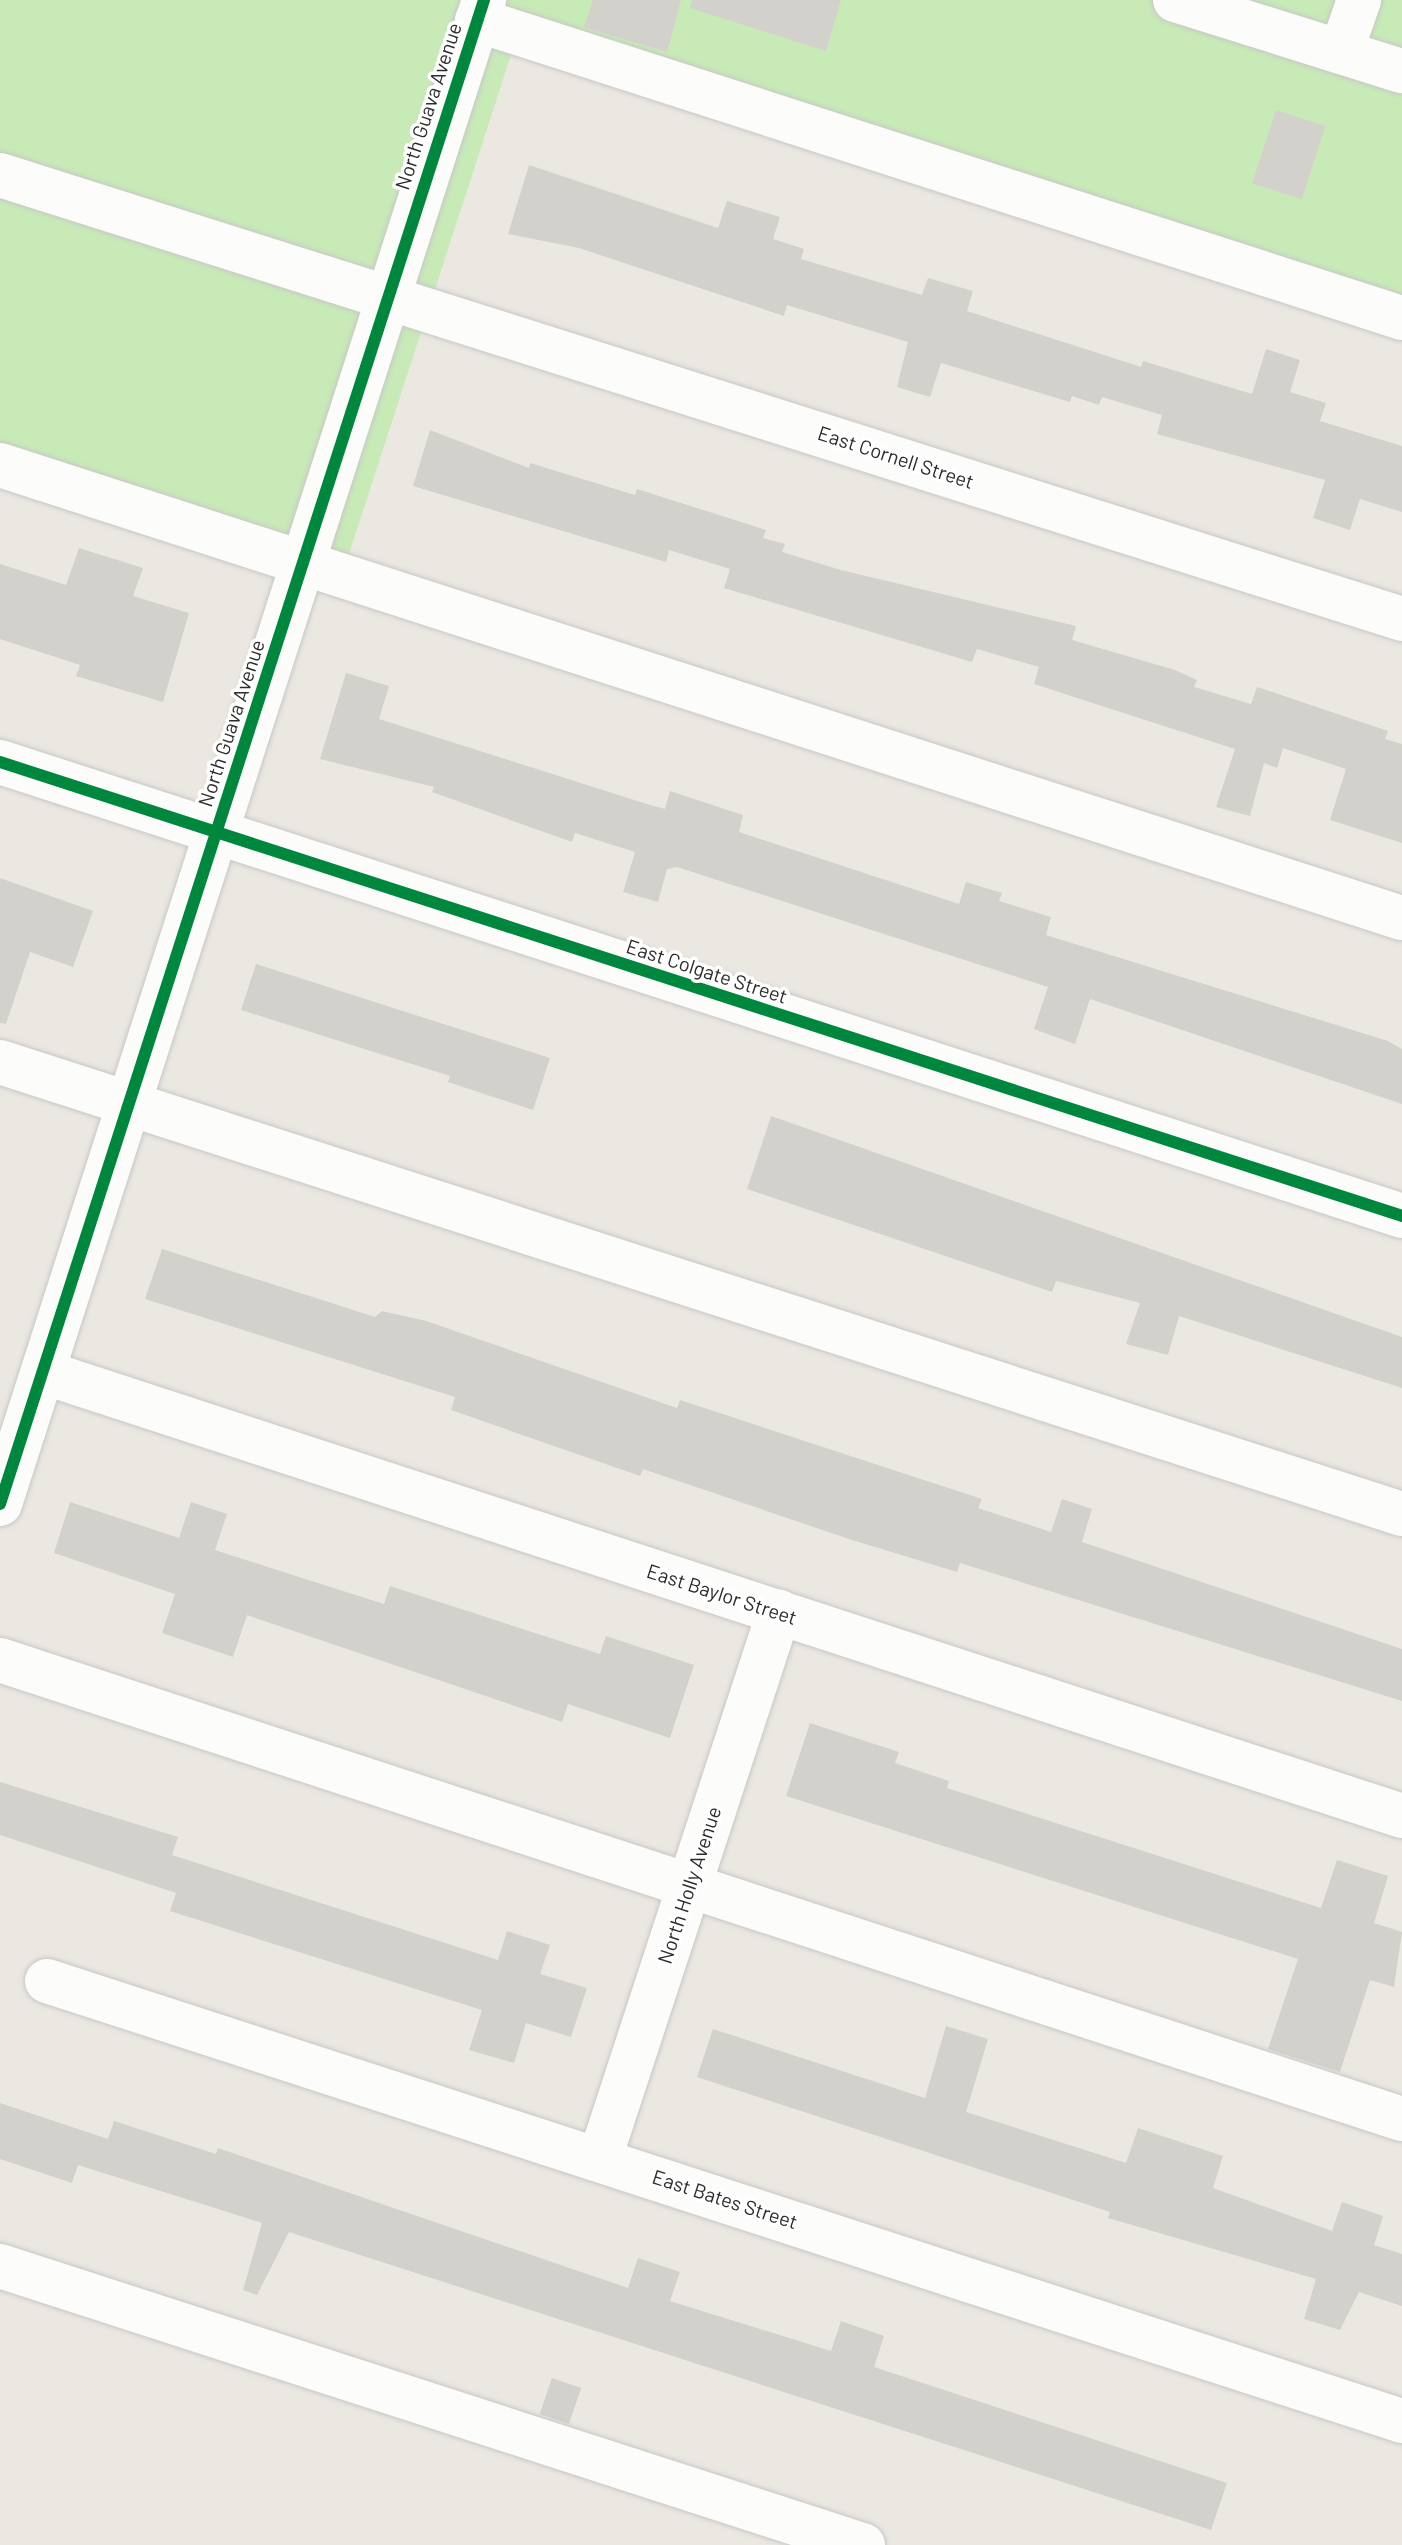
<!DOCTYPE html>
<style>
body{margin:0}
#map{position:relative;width:1402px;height:2545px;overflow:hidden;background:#ebe8e1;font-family:Barlow,sans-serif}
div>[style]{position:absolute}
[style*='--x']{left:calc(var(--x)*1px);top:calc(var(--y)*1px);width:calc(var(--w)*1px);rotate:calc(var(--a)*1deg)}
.green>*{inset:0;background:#c7eab7}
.building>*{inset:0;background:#d3d1cc;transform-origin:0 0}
.roads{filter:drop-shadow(0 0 2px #c8c7c7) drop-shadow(0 0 2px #c8c7c7)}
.minor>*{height:44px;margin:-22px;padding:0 22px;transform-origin:22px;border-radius:22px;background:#fcfcfa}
.cycleway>*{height:12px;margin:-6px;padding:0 6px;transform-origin:6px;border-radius:6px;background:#00873e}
span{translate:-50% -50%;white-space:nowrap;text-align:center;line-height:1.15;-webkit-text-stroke:7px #fff;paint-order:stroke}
.street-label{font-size:20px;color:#2c2c2c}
</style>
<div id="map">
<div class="green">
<div style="clip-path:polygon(0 0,1402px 0,1402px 334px,514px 46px,337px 591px,0 481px)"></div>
</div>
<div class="building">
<div style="clip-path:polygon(593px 0,681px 0,667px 52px,584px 27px)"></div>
<div style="clip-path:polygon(692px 0,841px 0,826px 51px,690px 8px)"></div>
<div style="left:1276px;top:110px;width:52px;height:77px;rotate:18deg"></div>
<div style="clip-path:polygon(529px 165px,718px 228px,727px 201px,780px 217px,773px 239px,804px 249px,801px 259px,922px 295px,928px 278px,973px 291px,967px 311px,1141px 367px,1143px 361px,1252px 394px,1266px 349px,1300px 360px,1290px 392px,1326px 403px,1320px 421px,1402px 446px,1402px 512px,1360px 499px,1350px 530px,1313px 518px,1325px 480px,1157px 434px,1162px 415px,1102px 397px,1099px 405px,1072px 396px,1070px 402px,941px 363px,930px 397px,897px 387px,908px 342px,787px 305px,784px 316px,579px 248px,508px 234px)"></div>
<div style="clip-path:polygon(430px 430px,529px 468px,530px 463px,635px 495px,637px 489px,766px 530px,763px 538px,785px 544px,782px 552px,841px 570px,1076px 626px,1072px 640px,1175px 670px,1197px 680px,1194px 687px,1251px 704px,1257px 687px,1388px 731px,1385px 739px,1402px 744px,1402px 843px,1330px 820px,1346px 769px,1283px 748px,1277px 768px,1264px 763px,1250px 816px,1216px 807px,1235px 749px,1034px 684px,1039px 667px,977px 649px,972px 662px,724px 588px,730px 569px,669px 550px,666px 562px,413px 486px)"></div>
<div style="clip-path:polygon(79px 548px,143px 568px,133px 596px,189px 613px,163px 702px,76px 676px,80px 665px,0 639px,0 564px,66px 585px)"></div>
<div style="clip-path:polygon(346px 673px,389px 686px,379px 719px,650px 805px,665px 809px,670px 791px,743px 815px,739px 832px,959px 904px,966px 882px,1002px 893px,999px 901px,1051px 917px,1046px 935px,1388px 1041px,1402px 1049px,1402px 1104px,1090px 999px,1075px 1044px,1034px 1029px,1048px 987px,677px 867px,667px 869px,658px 902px,623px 892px,635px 852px,575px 833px,572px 842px,432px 792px,434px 787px,320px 759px)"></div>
<div style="clip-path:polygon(0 878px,93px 911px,73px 967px,30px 952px,6px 1024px,0 1023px)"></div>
<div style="clip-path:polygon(256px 964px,550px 1058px,533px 1110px,448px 1082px,450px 1076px,241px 1010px)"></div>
<div style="clip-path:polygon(771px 1116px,1402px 1337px,1402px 1388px,1179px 1316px,1168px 1355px,1126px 1344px,1140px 1303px,1056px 1281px,1052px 1292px,747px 1189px)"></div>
<div style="clip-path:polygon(162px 1249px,375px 1317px,382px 1311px,426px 1321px,677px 1408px,680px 1400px,982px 1499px,978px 1508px,1051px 1532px,1062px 1499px,1092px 1509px,1082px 1542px,1402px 1649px,1402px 1701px,960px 1563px,957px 1572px,849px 1539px,643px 1469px,640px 1476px,451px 1410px,455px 1397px,145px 1299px)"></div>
<div style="clip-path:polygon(70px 1502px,179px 1538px,191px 1502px,227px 1514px,215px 1550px,299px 1577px,384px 1604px,390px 1586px,600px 1654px,606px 1636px,694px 1665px,670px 1738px,568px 1704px,562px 1722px,247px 1615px,233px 1657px,162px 1633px,175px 1594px,54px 1553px)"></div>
<div style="clip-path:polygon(810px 1723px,899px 1752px,895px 1763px,949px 1781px,947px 1788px,1321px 1908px,1337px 1860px,1388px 1876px,1374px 1923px,1402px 1932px,1394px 1987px,1370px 1980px,1340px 2072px,1268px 2049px,1298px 1959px,786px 1796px)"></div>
<div style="clip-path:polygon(0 1782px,178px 1837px,172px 1855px,498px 1960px,507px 1931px,550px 1945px,540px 1974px,587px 1988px,571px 2037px,526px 2023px,514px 2063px,469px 2050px,482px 2010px,170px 1911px,176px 1893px,0 1835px)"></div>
<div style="clip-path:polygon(946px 2026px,988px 2039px,966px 2112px,1126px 2163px,1138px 2128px,1223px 2156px,1213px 2188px,1332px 2231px,1342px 2202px,1383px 2216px,1374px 2245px,1402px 2254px,1402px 2306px,1359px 2292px,1340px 2330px,1304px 2319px,1316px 2279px,1108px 2218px,1110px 2212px,697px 2077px,713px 2029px,925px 2098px)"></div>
<div style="clip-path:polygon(0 2103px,108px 2139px,114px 2121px,216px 2154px,218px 2148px,628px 2288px,638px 2258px,680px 2272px,670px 2301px,831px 2351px,841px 2321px,884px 2336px,874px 2367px,1227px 2483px,1211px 2530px,289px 2232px,257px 2295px,243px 2290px,262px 2223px,78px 2165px,72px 2183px,0 2159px)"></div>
<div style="left:552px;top:2378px;width:31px;height:38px;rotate:19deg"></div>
</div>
<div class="roads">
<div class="minor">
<div style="--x:1175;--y:0;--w:238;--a:17.4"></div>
<div style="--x:477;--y:20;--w:972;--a:17.86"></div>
<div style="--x:1341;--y:52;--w:55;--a:-70.9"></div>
<div style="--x:0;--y:175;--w:1471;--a:17.57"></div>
<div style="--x:0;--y:465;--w:1473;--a:17.91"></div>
<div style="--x:0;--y:762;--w:1474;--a:17.94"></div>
<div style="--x:0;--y:1062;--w:1473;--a:17.87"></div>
<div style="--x:43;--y:1372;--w:1430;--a:18.09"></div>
<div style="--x:0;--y:1504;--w:1580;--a:-72.16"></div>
<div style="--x:0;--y:1660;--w:1475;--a:18.13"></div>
<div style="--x:47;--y:1981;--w:1425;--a:17.99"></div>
<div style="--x:600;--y:2158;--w:575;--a:-71.85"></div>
<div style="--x:0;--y:2266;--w:907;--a:17.92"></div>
</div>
</div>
<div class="cycleway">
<div style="--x:0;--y:762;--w:1474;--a:17.94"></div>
<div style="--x:0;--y:1504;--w:1580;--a:-72.16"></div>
</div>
<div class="street-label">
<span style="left:428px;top:106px;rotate:-72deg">North Guava Avenue</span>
<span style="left:896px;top:457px;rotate:18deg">East Cornell Street</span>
<span style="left:231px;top:723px;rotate:-72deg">North Guava Avenue</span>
<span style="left:707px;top:971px;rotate:18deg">East Colgate Street</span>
<span style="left:722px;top:1594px;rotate:18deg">East Baylor Street</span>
<span style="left:689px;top:1885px;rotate:-72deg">North Holly Avenue</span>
<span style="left:725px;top:2199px;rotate:18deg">East Bates Street</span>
</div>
</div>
